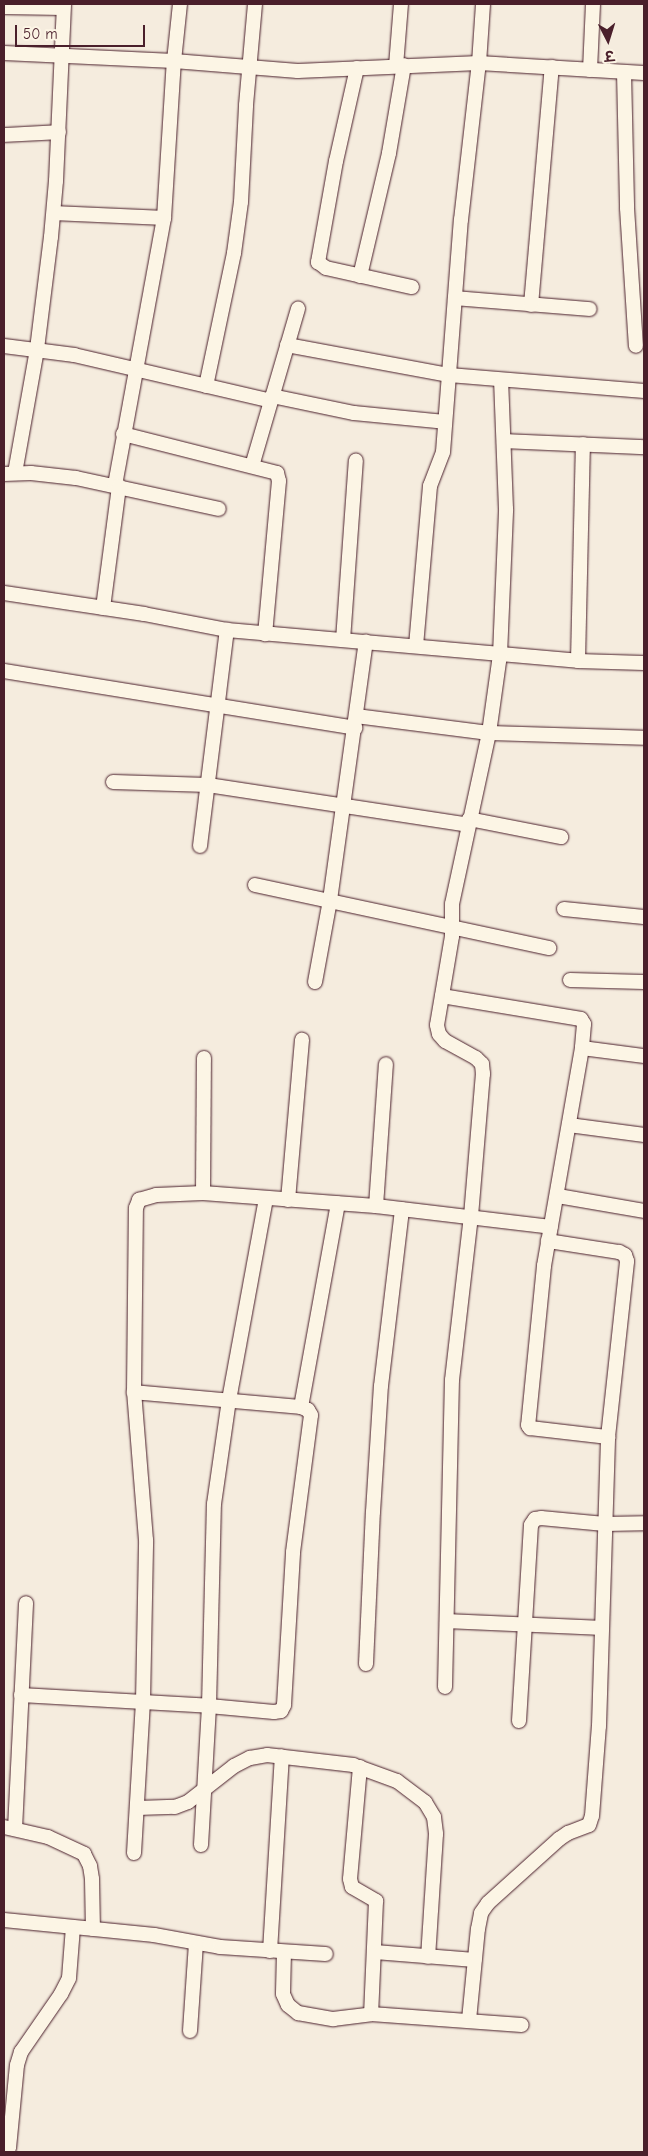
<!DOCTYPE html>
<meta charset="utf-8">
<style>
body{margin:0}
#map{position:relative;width:648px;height:2156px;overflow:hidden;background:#f5ecde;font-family:"Comic Neue","Playpen Sans Deva",sans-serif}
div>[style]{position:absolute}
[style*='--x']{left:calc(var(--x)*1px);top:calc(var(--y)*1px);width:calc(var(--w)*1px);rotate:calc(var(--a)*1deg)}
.roads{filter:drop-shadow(0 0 1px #4a1f2b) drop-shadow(0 0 1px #4a1f2b)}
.street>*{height:14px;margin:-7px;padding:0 7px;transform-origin:7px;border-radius:7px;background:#fcf5e5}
span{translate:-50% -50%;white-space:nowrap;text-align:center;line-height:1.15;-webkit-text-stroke:5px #fcf5e5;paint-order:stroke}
.frame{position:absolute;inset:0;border:5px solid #4a1f2b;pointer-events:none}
.north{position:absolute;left:583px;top:15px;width:50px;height:50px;-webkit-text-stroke:4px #fcf5e5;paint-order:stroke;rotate:175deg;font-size:14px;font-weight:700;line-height:20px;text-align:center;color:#4a1f2b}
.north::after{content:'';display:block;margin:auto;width:18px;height:22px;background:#4a1f2b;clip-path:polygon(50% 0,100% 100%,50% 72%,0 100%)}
.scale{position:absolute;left:15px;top:25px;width:130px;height:22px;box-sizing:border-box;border:2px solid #4a1f2b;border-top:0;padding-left:6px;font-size:15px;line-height:18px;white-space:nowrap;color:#4a1f2b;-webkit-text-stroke:4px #fcf5e5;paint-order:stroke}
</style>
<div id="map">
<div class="roads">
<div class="street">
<div style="--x:4;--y:7;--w:59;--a:1"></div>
<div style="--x:4;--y:53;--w:170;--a:2.7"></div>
<div style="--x:174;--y:61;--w:124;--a:4.6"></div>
<div style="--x:298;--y:71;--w:181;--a:-2.5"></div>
<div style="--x:479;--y:63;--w:165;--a:3.5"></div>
<div style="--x:396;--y:66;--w:62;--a:-85.4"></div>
<div style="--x:357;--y:68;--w:95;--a:102.7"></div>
<div style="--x:336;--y:161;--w:103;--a:100.1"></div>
<div style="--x:318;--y:262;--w:10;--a:37"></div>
<div style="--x:326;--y:268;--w:88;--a:12.5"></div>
<div style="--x:590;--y:70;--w:66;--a:-87.4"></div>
<div style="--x:624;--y:72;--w:136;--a:88.7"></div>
<div style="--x:627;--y:208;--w:138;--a:86.3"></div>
<div style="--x:4;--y:135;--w:55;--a:-3.1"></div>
<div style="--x:54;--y:213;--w:110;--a:2.6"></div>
<div style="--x:360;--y:276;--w:126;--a:-76.7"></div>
<div style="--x:389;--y:153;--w:89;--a:-80.3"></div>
<div style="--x:455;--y:298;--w:135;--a:4.7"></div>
<div style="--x:531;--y:305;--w:239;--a:-85"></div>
<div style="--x:287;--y:345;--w:165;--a:10.5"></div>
<div style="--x:449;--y:375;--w:196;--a:4.7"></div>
<div style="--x:4;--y:346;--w:71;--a:7.3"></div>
<div style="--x:74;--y:355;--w:202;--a:13.1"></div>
<div style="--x:206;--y:386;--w:136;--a:-78.1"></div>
<div style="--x:234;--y:253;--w:51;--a:-82.2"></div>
<div style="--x:241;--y:202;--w:97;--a:-87"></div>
<div style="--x:246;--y:105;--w:101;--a:-84.9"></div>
<div style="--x:272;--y:396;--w:84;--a:11.7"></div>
<div style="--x:354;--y:413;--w:91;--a:5.6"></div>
<div style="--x:123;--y:434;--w:159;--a:14.2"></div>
<div style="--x:277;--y:473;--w:8;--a:76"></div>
<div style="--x:279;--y:481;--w:154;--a:95.2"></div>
<div style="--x:504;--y:441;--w:140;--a:2.5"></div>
<div style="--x:252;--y:466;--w:164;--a:-73.7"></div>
<div style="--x:15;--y:473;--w:126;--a:-79.9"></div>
<div style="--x:37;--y:349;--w:113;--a:-82.9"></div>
<div style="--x:51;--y:237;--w:56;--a:-84.9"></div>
<div style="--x:56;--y:181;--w:177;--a:-87.4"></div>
<div style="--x:4;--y:474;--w:27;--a:-2"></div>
<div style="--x:31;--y:473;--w:45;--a:6.3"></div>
<div style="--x:76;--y:478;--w:146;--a:12.2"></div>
<div style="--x:115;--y:485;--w:271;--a:-79.6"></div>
<div style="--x:164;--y:218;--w:157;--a:-86.4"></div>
<div style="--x:174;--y:61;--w:57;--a:-84"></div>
<div style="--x:4;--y:593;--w:142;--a:8.5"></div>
<div style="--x:144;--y:614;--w:85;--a:10.9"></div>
<div style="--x:227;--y:630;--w:352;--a:5"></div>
<div style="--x:578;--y:661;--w:66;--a:1.7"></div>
<div style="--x:103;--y:608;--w:123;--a:-82.5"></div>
<div style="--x:343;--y:640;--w:180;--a:-85.9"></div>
<div style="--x:416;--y:646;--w:161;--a:-85"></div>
<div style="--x:430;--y:486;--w:36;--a:-69"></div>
<div style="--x:443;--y:452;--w:233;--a:-85.6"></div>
<div style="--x:461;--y:220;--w:158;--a:-83.5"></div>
<div style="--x:479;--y:63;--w:59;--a:-86.1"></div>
<div style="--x:578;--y:661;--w:217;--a:-88.7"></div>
<div style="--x:4;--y:671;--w:356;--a:9.2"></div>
<div style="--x:356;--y:716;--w:134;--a:7.3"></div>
<div style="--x:489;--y:733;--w:155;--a:1.8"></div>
<div style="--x:113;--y:782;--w:95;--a:1.8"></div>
<div style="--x:208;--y:785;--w:263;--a:8.7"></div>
<div style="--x:469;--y:819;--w:94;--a:11.1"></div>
<div style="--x:200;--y:846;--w:218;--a:-82.9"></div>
<div style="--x:255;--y:885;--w:301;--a:12.1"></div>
<div style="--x:564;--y:909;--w:80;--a:5.7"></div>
<div style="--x:570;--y:980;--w:74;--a:1.5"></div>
<div style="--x:315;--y:982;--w:83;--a:-79.6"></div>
<div style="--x:330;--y:900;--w:261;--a:-82.1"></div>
<div style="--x:442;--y:996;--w:141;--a:9.4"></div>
<div style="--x:581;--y:1019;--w:6;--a:59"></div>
<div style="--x:584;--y:1024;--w:24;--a:95"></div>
<div style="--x:582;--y:1048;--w:221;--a:99.9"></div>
<div style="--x:544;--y:1266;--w:160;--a:95.7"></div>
<div style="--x:528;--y:1425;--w:4;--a:56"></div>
<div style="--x:530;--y:1428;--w:79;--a:6.6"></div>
<div style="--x:582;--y:1048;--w:63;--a:7.4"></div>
<div style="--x:569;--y:1125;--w:76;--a:7.6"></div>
<div style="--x:203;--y:1193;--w:135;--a:-89.6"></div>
<div style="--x:558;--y:1196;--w:87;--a:9.9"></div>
<div style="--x:288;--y:1200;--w:161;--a:-85"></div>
<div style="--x:376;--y:1206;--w:142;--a:-86"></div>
<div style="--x:301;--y:1407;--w:207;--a:-79.7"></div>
<div style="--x:447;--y:1621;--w:155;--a:2.6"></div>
<div style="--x:366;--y:1664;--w:152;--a:-87.4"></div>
<div style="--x:373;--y:1512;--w:126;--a:-86.4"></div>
<div style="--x:381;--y:1386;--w:178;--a:-83.2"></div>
<div style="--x:445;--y:1687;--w:307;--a:-88.7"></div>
<div style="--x:452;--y:1380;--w:165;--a:-83.4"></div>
<div style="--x:471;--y:1216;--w:143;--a:-85.2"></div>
<div style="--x:483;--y:1074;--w:10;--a:-96"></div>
<div style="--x:482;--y:1064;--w:8;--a:-135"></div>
<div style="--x:476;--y:1058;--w:35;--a:-151"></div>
<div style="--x:445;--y:1041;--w:9;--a:-131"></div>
<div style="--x:439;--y:1034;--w:9;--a:-103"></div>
<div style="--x:437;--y:1025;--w:90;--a:-80.4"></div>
<div style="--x:452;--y:936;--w:32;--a:-90"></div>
<div style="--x:452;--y:904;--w:175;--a:-77.8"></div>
<div style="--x:489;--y:733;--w:79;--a:-82"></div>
<div style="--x:500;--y:655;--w:146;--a:-87.6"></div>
<div style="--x:506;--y:509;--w:129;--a:-92.2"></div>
<div style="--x:21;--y:1695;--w:188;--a:3.3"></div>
<div style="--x:209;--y:1706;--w:65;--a:5.3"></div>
<div style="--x:274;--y:1712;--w:7;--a:-8"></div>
<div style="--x:281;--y:1711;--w:7;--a:-63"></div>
<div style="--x:284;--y:1705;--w:153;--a:-86.6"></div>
<div style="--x:293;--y:1552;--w:138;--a:-82.5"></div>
<div style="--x:311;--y:1415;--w:6;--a:-121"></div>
<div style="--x:308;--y:1410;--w:8;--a:-157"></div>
<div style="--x:301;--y:1407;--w:168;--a:-174.9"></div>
<div style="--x:519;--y:1721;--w:196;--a:-86.5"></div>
<div style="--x:531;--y:1525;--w:7;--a:-56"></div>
<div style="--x:535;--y:1519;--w:6;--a:-9"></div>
<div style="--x:541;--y:1518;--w:64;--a:5.4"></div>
<div style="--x:605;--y:1524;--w:39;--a:-1"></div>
<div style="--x:360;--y:1767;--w:112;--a:95.1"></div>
<div style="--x:350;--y:1879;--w:8;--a:76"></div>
<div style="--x:352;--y:1887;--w:28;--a:30"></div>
<div style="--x:376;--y:1901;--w:113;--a:92.5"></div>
<div style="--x:137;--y:1808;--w:38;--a:-2"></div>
<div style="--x:175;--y:1807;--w:14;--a:-21"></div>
<div style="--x:188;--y:1802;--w:58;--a:-38"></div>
<div style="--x:234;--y:1766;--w:18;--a:-27"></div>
<div style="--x:250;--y:1758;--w:17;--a:-10"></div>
<div style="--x:267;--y:1755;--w:87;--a:6.6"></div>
<div style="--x:353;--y:1765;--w:47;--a:20"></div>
<div style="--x:397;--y:1781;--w:35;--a:37"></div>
<div style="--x:425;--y:1802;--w:17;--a:59"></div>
<div style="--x:434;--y:1817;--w:17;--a:83"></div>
<div style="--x:436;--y:1834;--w:123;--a:93.7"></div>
<div style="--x:4;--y:1827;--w:45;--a:12.8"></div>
<div style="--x:48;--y:1837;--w:40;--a:25"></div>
<div style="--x:84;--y:1854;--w:13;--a:63"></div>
<div style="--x:90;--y:1866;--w:13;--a:81"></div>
<div style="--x:92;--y:1879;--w:50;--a:88.9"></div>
<div style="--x:15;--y:1829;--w:226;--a:-87.2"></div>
<div style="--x:201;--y:1845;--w:139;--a:-86.7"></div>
<div style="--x:209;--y:1706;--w:202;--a:-88.6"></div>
<div style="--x:214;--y:1504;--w:105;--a:-81.8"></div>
<div style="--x:229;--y:1400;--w:205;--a:-79.6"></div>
<div style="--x:134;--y:1853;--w:151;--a:-86.6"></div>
<div style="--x:143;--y:1702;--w:162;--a:-88.9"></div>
<div style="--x:146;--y:1540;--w:148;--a:-94.6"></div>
<div style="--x:134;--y:1392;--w:184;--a:-89.4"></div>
<div style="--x:136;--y:1208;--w:9;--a:-69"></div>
<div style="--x:139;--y:1200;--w:18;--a:-16"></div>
<div style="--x:156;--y:1195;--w:47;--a:-2.4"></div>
<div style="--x:203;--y:1193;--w:173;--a:4.3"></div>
<div style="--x:376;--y:1206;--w:176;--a:6.8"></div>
<div style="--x:4;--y:1920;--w:151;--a:5.7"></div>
<div style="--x:154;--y:1935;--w:67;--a:10.3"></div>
<div style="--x:220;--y:1947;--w:106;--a:3.8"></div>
<div style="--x:270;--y:1951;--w:195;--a:-86.5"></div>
<div style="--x:284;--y:1952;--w:42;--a:91.4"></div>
<div style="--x:283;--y:1994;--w:12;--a:66"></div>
<div style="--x:288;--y:2005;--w:13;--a:39"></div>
<div style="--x:298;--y:2013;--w:36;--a:10"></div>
<div style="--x:333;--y:2019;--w:38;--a:-7"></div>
<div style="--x:371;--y:2014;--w:151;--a:4.2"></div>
<div style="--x:375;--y:1952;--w:100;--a:4.6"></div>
<div style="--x:469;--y:2020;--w:91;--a:-84.4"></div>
<div style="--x:478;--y:1929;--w:16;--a:-79"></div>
<div style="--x:481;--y:1913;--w:12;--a:-55"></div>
<div style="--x:488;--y:1903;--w:96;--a:-42"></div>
<div style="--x:559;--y:1839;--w:11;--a:-34"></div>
<div style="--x:568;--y:1833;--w:22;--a:-21"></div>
<div style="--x:589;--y:1825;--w:9;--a:-72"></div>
<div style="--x:592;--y:1816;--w:90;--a:-85.6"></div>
<div style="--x:599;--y:1726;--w:289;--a:-88.2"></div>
<div style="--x:608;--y:1437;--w:177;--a:-83.8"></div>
<div style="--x:627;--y:1261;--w:6;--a:-108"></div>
<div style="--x:625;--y:1255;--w:7;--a:-153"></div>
<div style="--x:619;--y:1252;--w:72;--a:-171.2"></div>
<div style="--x:190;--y:2031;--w:88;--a:-86.1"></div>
<div style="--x:9;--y:2148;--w:83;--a:-84.5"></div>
<div style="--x:17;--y:2065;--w:14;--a:-73"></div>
<div style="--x:21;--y:2052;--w:70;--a:-55.4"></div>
<div style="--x:61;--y:1994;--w:18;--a:-63"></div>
<div style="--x:69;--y:1978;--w:51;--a:-85.5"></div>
</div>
</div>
<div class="frame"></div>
<div class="north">उ</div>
<div class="scale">50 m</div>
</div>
